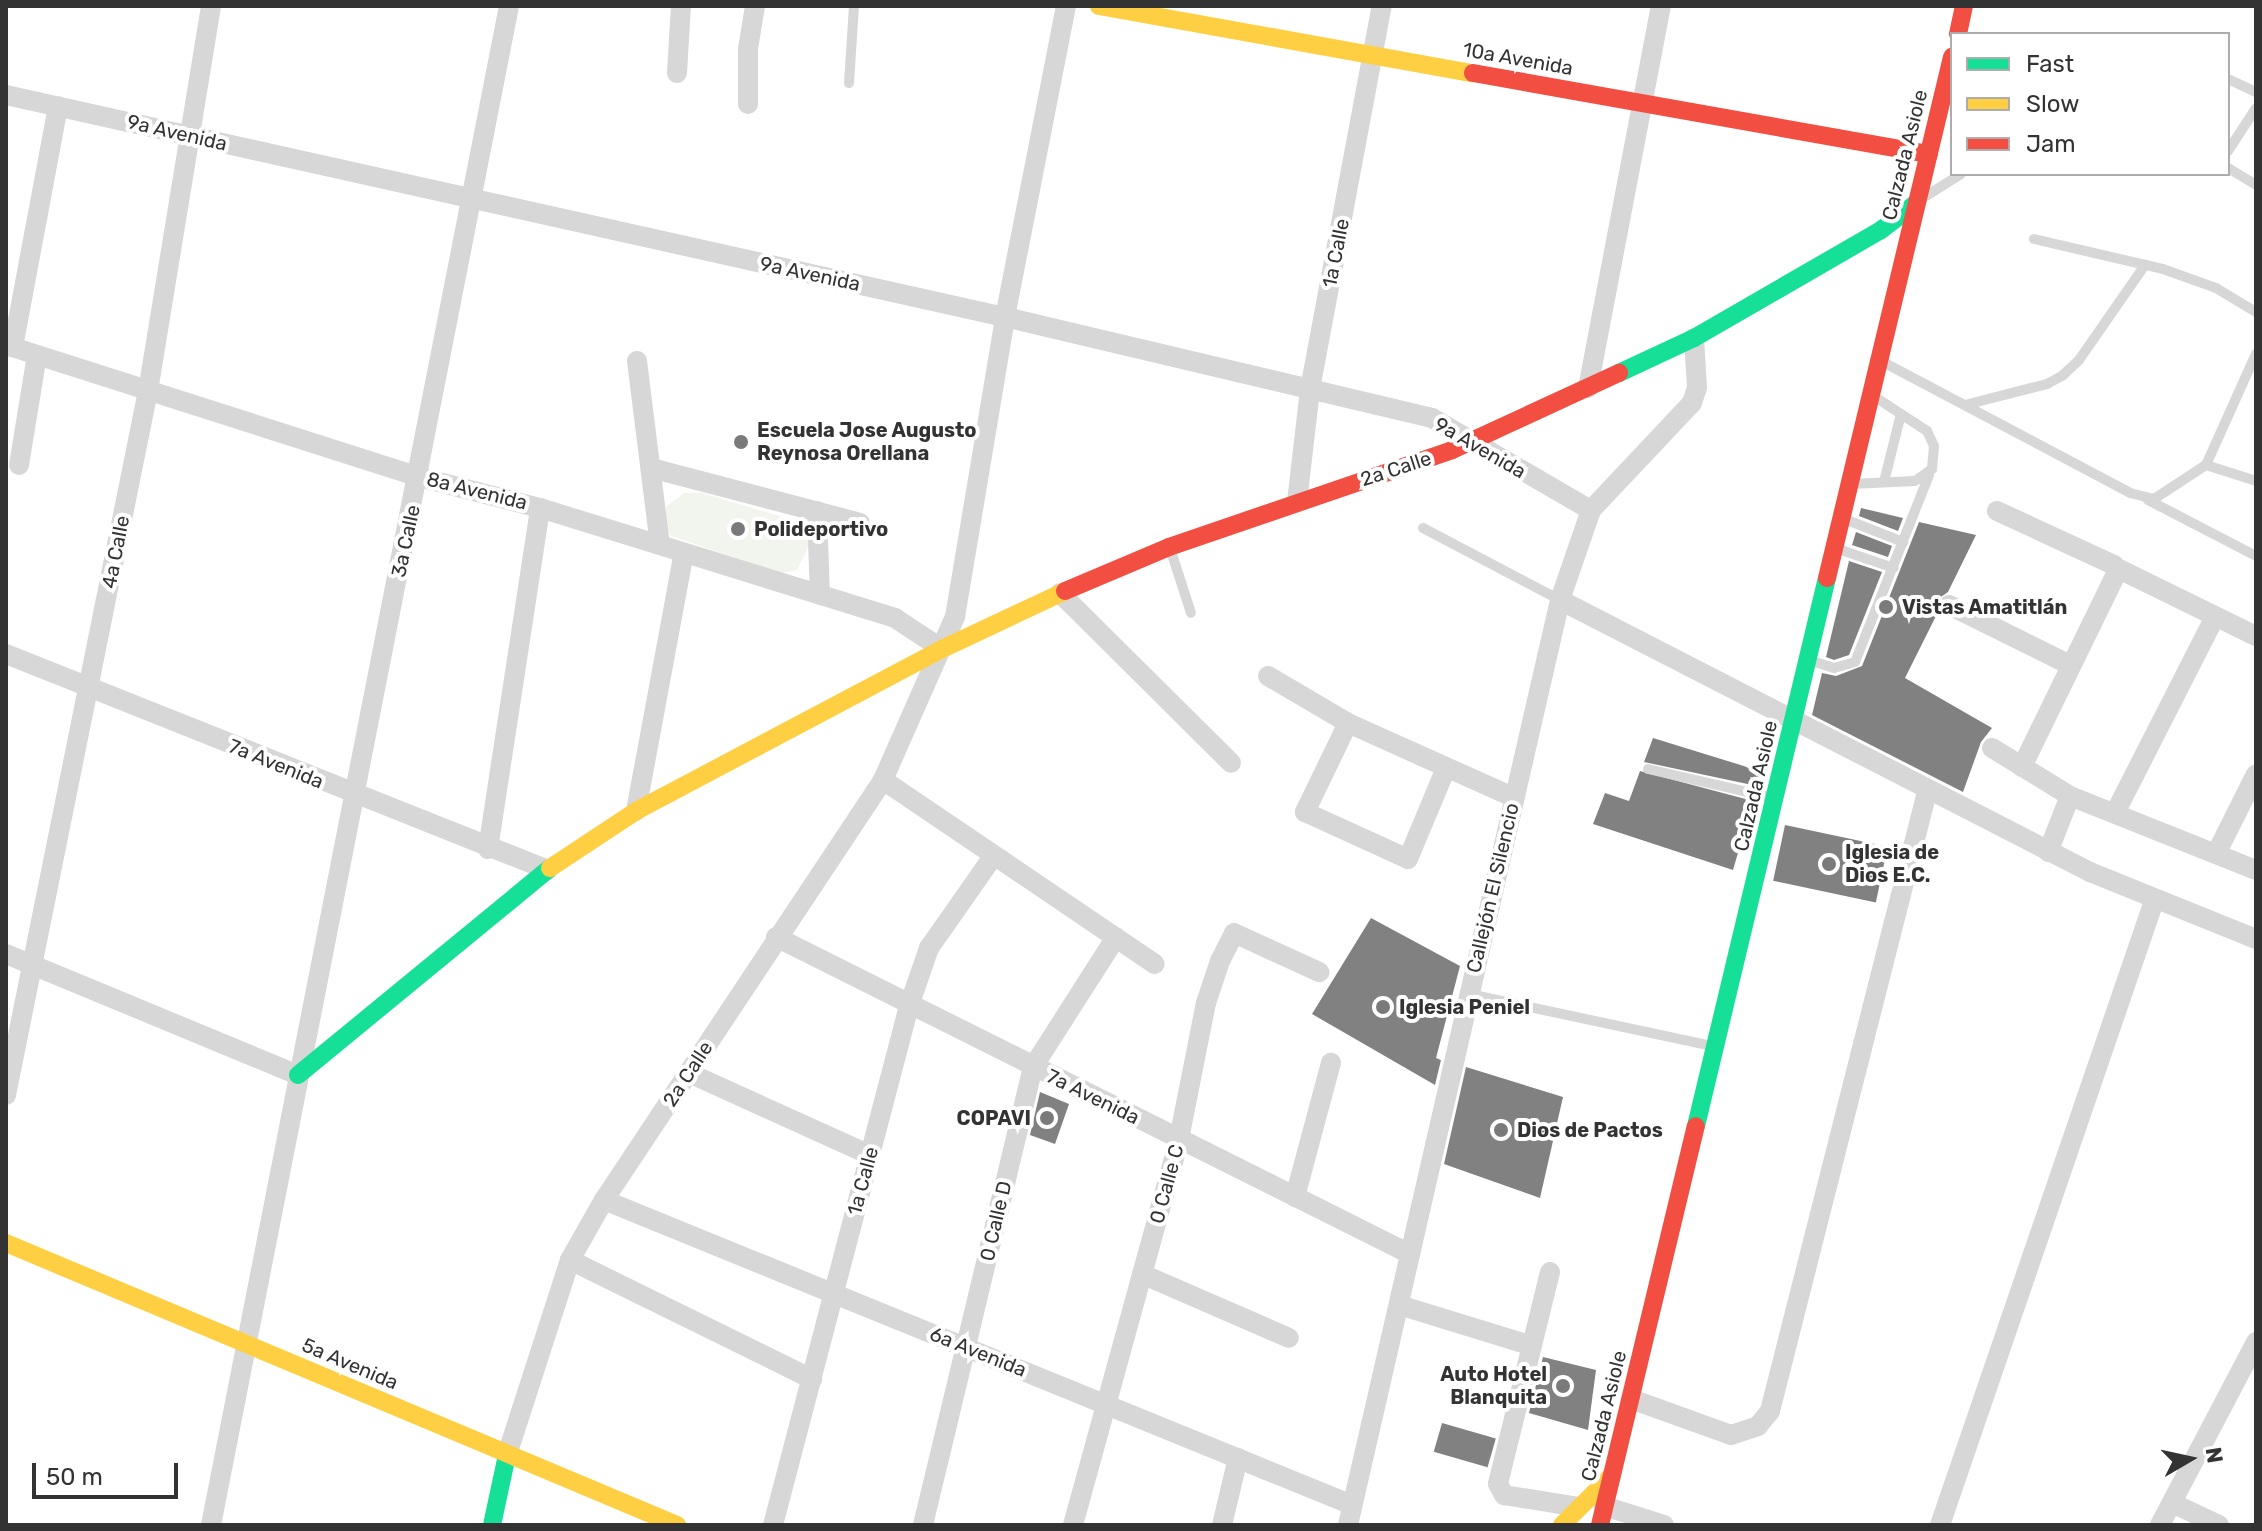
<!DOCTYPE html>
<meta charset="utf-8">
<style>
body{margin:0}
#map{position:relative;width:2262px;height:1531px;overflow:hidden;background:#fff;font-family:Rubik,sans-serif}
div>[style]{position:absolute}
[style*='--x']{left:calc(var(--x)*1px);top:calc(var(--y)*1px);width:calc(var(--w)*1px);rotate:calc(var(--a)*1deg)}
.green>*{inset:0;background:#f1f5ed}
.building>*{inset:0;background:#818181;transform-origin:0 0}
.lane>*{height:10px;margin:-5px;padding:0 5px;transform-origin:5px;border-radius:5px;background:#d7d7d7}
.street>*{height:20px;margin:-10px;padding:0 10px;transform-origin:10px;border-radius:10px;background:#d7d7d7}
.fast>*{height:18px;margin:-9px;padding:0 9px;transform-origin:9px;border-radius:9px;background:#16e098}
.slow>*{height:18px;margin:-9px;padding:0 9px;transform-origin:9px;border-radius:9px;background:#ffcf43}
.jam>*{height:18px;margin:-9px;padding:0 9px;transform-origin:9px;border-radius:9px;background:#f24e42}
.dots>*{width:22px;height:22px;translate:-50% -50%;box-sizing:border-box;border:4px solid #fff;border-radius:50%}
span{translate:-50% -50%;white-space:nowrap;text-align:center;line-height:1.15;-webkit-text-stroke:8px #fff;paint-order:stroke}
.street-label{font-size:20px;color:#333}
.poi-label{font-size:20px;color:#333;font-weight:700}
.left{translate:0 -50%;text-align:left}
.right{translate:-100% -50%;text-align:right}
.frame{position:absolute;inset:0;border:8px solid #333;pointer-events:none}
.legend{position:absolute;left:1950px;top:32px;width:280px;height:144px;box-sizing:border-box;background:#fff;border:2px solid #adadad;margin:0;padding:10px 14px;list-style:none;font-size:24px;color:#333}
.legend li{display:flex;align-items:center;gap:16px;height:40px}
.legend b{width:40px;border:2px solid #adadad}
.north{position:absolute;left:2150px;top:1419px;width:80px;height:80px;-webkit-text-stroke:6px #fff;paint-order:stroke;rotate:81deg;font-size:22px;font-weight:700;line-height:32px;text-align:center;color:#333}
.north::after{content:'';display:block;margin:auto;width:28px;height:36px;background:#333;clip-path:polygon(50% 0,100% 100%,50% 72%,0 100%)}
.scale{position:absolute;left:32px;top:1463px;width:146px;height:36px;box-sizing:border-box;border:4px solid #333;border-top:0;padding-left:10px;font-size:24px;line-height:28px;white-space:nowrap;color:#333;-webkit-text-stroke:6px #fff;paint-order:stroke}
</style>
<div id="map">
<div class="green">
<div style="clip-path:polygon(684px 493px,702px 493px,803px 523px,813px 537px,797px 570px,781px 573px,671px 536px,663px 522px,667px 506px)"></div>
</div>
<div class="building">
<div style="clip-path:polygon(1861px 508px,1903px 518px,1898px 531px,1859px 516px)"></div>
<div style="clip-path:polygon(1919px 522px,1976px 535px,1948px 592px,1938px 599px,1938px 612px,1905px 678px,1992px 728px,1981px 742px,1963px 792px,1812px 715px,1822px 673px,1836px 676px,1862px 666px)"></div>
<div style="clip-path:polygon(1856px 532px,1892px 546px,1888px 557px,1852px 545px)"></div>
<div style="clip-path:polygon(1849px 561px,1882px 572px,1849px 655px,1834px 660px,1826px 657px)"></div>
<div style="clip-path:polygon(1653px 738px,1760px 771px,1757px 786px,1644px 762px)"></div>
<div style="clip-path:polygon(1640px 771px,1753px 801px,1733px 870px,1593px 824px,1605px 793px,1629px 801px)"></div>
<div style="left:1785px;top:825px;width:105px;height:57px;rotate:12deg"></div>
<div style="clip-path:polygon(1371px 918px,1460px 966px,1436px 1058px,1441px 1060px,1435px 1085px,1312px 1014px)"></div>
<div style="clip-path:polygon(1466px 1067px,1563px 1097px,1540px 1198px,1444px 1164px)"></div>
<div style="clip-path:polygon(1040px 1092px,1069px 1104px,1055px 1144px,1030px 1135px)"></div>
<div style="clip-path:polygon(1543px 1357px,1596px 1370px,1588px 1430px,1529px 1413px)"></div>
<div style="left:1442px;top:1423px;width:56px;height:30px;rotate:16deg"></div>
</div>
<div class="lane">
<div style="--x:2228;--y:79;--w:31;--a:25"></div>
<div style="--x:849;--y:83;--w:77;--a:-86.3"></div>
<div style="--x:2228;--y:151;--w:51;--a:-56.9"></div>
<div style="--x:2228;--y:168;--w:33;--a:31"></div>
<div style="--x:1926;--y:196;--w:41;--a:-32.2"></div>
<div style="--x:2034;--y:239;--w:132;--a:13.1"></div>
<div style="--x:2163;--y:269;--w:56;--a:19.7"></div>
<div style="--x:2216;--y:288;--w:47;--a:31"></div>
<div style="--x:1883;--y:362;--w:280;--a:27.9"></div>
<div style="--x:2130;--y:493;--w:25;--a:14"></div>
<div style="--x:2154;--y:499;--w:62;--a:-33.2"></div>
<div style="--x:2206;--y:465;--w:122;--a:-65.8"></div>
<div style="--x:1965;--y:405;--w:85;--a:-14.4"></div>
<div style="--x:2047;--y:384;--w:18;--a:-29"></div>
<div style="--x:2063;--y:375;--w:22;--a:-43"></div>
<div style="--x:2079;--y:360;--w:116;--a:-55.2"></div>
<div style="--x:2206;--y:465;--w:52;--a:17.7"></div>
<div style="--x:1884;--y:482;--w:70;--a:-76"></div>
<div style="--x:1851;--y:484;--w:64;--a:-2.7"></div>
<div style="--x:1915;--y:481;--w:21;--a:-35"></div>
<div style="--x:1932;--y:469;--w:23;--a:-85"></div>
<div style="--x:1934;--y:446;--w:17;--a:-115"></div>
<div style="--x:1927;--y:431;--w:66;--a:-146.8"></div>
<div style="--x:2148;--y:500;--w:122;--a:27.4"></div>
<div style="--x:1842;--y:518;--w:66;--a:21.5"></div>
<div style="--x:1423;--y:528;--w:155;--a:27.7"></div>
<div style="--x:1170;--y:548;--w:68;--a:72.1"></div>
<div style="--x:1835;--y:548;--w:62;--a:18.7"></div>
<div style="--x:1809;--y:660;--w:26;--a:18"></div>
<div style="--x:1834;--y:668;--w:22;--a:-16"></div>
<div style="--x:1855;--y:662;--w:201;--a:-68.4"></div>
<div style="--x:1648;--y:769;--w:129;--a:13"></div>
<div style="--x:1469;--y:994;--w:248;--a:12.1"></div>
</div>
<div class="street">
<div style="--x:677;--y:73;--w:67;--a:-86.6"></div>
<div style="--x:6;--y:95;--w:1023;--a:12.53"></div>
<div style="--x:1005;--y:317;--w:439;--a:13.3"></div>
<div style="--x:1432;--y:418;--w:184;--a:30.1"></div>
<div style="--x:748;--y:104;--w:55;--a:-90"></div>
<div style="--x:748;--y:49;--w:44;--a:-80.8"></div>
<div style="--x:6;--y:345;--w:434;--a:17.7"></div>
<div style="--x:419;--y:477;--w:125;--a:14.4"></div>
<div style="--x:540;--y:508;--w:372;--a:17.2"></div>
<div style="--x:895;--y:618;--w:56;--a:33.4"></div>
<div style="--x:13;--y:347;--w:245;--a:-79.4"></div>
<div style="--x:637;--y:361;--w:185;--a:82.9"></div>
<div style="--x:1588;--y:388;--w:389;--a:-79.2"></div>
<div style="--x:19;--y:465;--w:111;--a:-80.7"></div>
<div style="--x:651;--y:468;--w:216;--a:14.7"></div>
<div style="--x:1297;--y:502;--w:114;--a:-83.4"></div>
<div style="--x:1310;--y:389;--w:390;--a:-79.4"></div>
<div style="--x:817;--y:511;--w:84;--a:88"></div>
<div style="--x:1997;--y:511;--w:129;--a:24.8"></div>
<div style="--x:2114;--y:565;--w:8;--a:67"></div>
<div style="--x:2117;--y:572;--w:217;--a:116"></div>
<div style="--x:2117;--y:568;--w:155;--a:26.1"></div>
<div style="--x:1060;--y:593;--w:241;--a:44.8"></div>
<div style="--x:1560;--y:600;--w:596;--a:27.17"></div>
<div style="--x:2090;--y:872;--w:179;--a:22"></div>
<div style="--x:1949;--y:605;--w:135;--a:26.4"></div>
<div style="--x:6;--y:654;--w:583;--a:21.73"></div>
<div style="--x:1268;--y:676;--w:93;--a:30.4"></div>
<div style="--x:1348;--y:723;--w:181;--a:24.2"></div>
<div style="--x:1348;--y:723;--w:99;--a:115.8"></div>
<div style="--x:1305;--y:812;--w:113;--a:24.5"></div>
<div style="--x:1408;--y:859;--w:99;--a:-67.3"></div>
<div style="--x:1992;--y:748;--w:92;--a:31.6"></div>
<div style="--x:2070;--y:796;--w:60;--a:111.4"></div>
<div style="--x:883;--y:780;--w:328;--a:34.1"></div>
<div style="--x:2070;--y:796;--w:200;--a:21.7"></div>
<div style="--x:636;--y:811;--w:262;--a:-79.5"></div>
<div style="--x:2116;--y:811;--w:218;--a:-63"></div>
<div style="--x:488;--y:849;--w:345;--a:-81.3"></div>
<div style="--x:2216;--y:854;--w:89;--a:-63.4"></div>
<div style="--x:776;--y:937;--w:709;--a:26.57"></div>
<div style="--x:6;--y:954;--w:316;--a:22.5"></div>
<div style="--x:689;--y:1073;--w:199;--a:24.4"></div>
<div style="--x:6;--y:1095;--w:718;--a:-78.6"></div>
<div style="--x:148;--y:391;--w:390;--a:-80.7"></div>
<div style="--x:1295;--y:1197;--w:139;--a:-75"></div>
<div style="--x:604;--y:1200;--w:808;--a:22.18"></div>
<div style="--x:570;--y:1260;--w:270;--a:26.2"></div>
<div style="--x:1550;--y:1272;--w:218;--a:103.8"></div>
<div style="--x:1498;--y:1484;--w:13;--a:61"></div>
<div style="--x:1504;--y:1495;--w:75;--a:9.2"></div>
<div style="--x:1142;--y:1274;--w:160;--a:23.5"></div>
<div style="--x:1399;--y:1305;--w:139;--a:17.1"></div>
<div style="--x:1631;--y:1399;--w:106;--a:19.8"></div>
<div style="--x:1731;--y:1435;--w:28;--a:-18"></div>
<div style="--x:1758;--y:1426;--w:19;--a:-51"></div>
<div style="--x:1770;--y:1411;--w:639;--a:-75.77"></div>
<div style="--x:507;--y:1455;--w:205;--a:-72.1"></div>
<div style="--x:570;--y:1260;--w:69;--a:-60.5"></div>
<div style="--x:604;--y:1200;--w:504;--a:-56.4"></div>
<div style="--x:883;--y:780;--w:178;--a:-66.2"></div>
<div style="--x:955;--y:617;--w:304;--a:-80.5"></div>
<div style="--x:1005;--y:317;--w:317;--a:-78.9"></div>
<div style="--x:2172;--y:1503;--w:52;--a:25.1"></div>
<div style="--x:1604;--y:1506;--w:63;--a:17.6"></div>
<div style="--x:211;--y:1525;--w:1548;--a:-78.9"></div>
<div style="--x:773;--y:1525;--w:537;--a:-75.32"></div>
<div style="--x:909;--y:1006;--w:61;--a:-71"></div>
<div style="--x:929;--y:948;--w:113;--a:-55"></div>
<div style="--x:923;--y:1525;--w:471;--a:-76.5"></div>
<div style="--x:1033;--y:1067;--w:154;--a:-57.4"></div>
<div style="--x:1073;--y:1525;--w:400;--a:-74.6"></div>
<div style="--x:1179;--y:1139;--w:139;--a:-78.8"></div>
<div style="--x:1206;--y:1003;--w:44;--a:-71.6"></div>
<div style="--x:1220;--y:961;--w:31;--a:-63"></div>
<div style="--x:1234;--y:933;--w:94;--a:24.6"></div>
<div style="--x:1222;--y:1525;--w:69;--a:-76.6"></div>
<div style="--x:1348;--y:1525;--w:949;--a:-77.09"></div>
<div style="--x:1560;--y:600;--w:95;--a:-71"></div>
<div style="--x:1591;--y:510;--w:147;--a:-46.7"></div>
<div style="--x:1692;--y:403;--w:16;--a:-72"></div>
<div style="--x:1697;--y:388;--w:50;--a:-93.4"></div>
<div style="--x:1940;--y:1525;--w:660;--a:-71.07"></div>
<div style="--x:2160;--y:1525;--w:207;--a:-62.3"></div>
</div>
<div class="fast">
<div style="--x:1619;--y:373;--w:83;--a:-25"></div>
<div style="--x:1694;--y:338;--w:216;--a:-30"></div>
<div style="--x:1881;--y:230;--w:43;--a:-37.4"></div>
<div style="--x:298;--y:1075;--w:326;--a:-39.4"></div>
<div style="--x:1696;--y:1126;--w:563;--a:-76.56"></div>
<div style="--x:492;--y:1525;--w:72;--a:-77.9"></div>
</div>
<div class="slow">
<div style="--x:1099;--y:6;--w:380;--a:10.2"></div>
<div style="--x:550;--y:868;--w:103;--a:-33.5"></div>
<div style="--x:636;--y:811;--w:346;--a:-27.9"></div>
<div style="--x:942;--y:649;--w:136;--a:-25.2"></div>
<div style="--x:6;--y:1243;--w:728;--a:22.8"></div>
<div style="--x:1562;--y:1525;--w:71;--a:-45"></div>
</div>
<div class="jam">
<div style="--x:1958;--y:34;--w:29;--a:-78"></div>
<div style="--x:1473;--y:73;--w:463;--a:10.1"></div>
<div style="--x:1827;--y:578;--w:536;--a:-76.51"></div>
<div style="--x:1065;--y:591;--w:113;--a:-22.9"></div>
<div style="--x:1169;--y:547;--w:299;--a:-18.9"></div>
<div style="--x:1452;--y:450;--w:184;--a:-24.8"></div>
<div style="--x:1600;--y:1525;--w:410;--a:-76.5"></div>
</div>
<div class="dots">
<div style="left:741px;top:442px;background:#7a7a7a"></div>
<div style="left:738px;top:529px;background:#7a7a7a"></div>
<div style="left:1886px;top:607px;background:#7a7a7a"></div>
<div style="left:1829px;top:864px;background:#7a7a7a"></div>
<div style="left:1383px;top:1007px;background:#7a7a7a"></div>
<div style="left:1047px;top:1118px;background:#7a7a7a"></div>
<div style="left:1501px;top:1130px;background:#7a7a7a"></div>
<div style="left:1563px;top:1386px;background:#7a7a7a"></div>
</div>
<div class="street-label">
<span style="left:1518px;top:59px;rotate:10deg">10a Avenida</span>
<span style="left:177px;top:133px;rotate:13deg">9a Avenida</span>
<span style="left:1905px;top:155px;rotate:-76deg">Calzada Asiole</span>
<span style="left:1336px;top:253px;rotate:-79deg">1a Calle</span>
<span style="left:810px;top:274px;rotate:12deg">9a Avenida</span>
<span style="left:1480px;top:448px;rotate:30deg">9a Avenida</span>
<span style="left:1396px;top:469px;rotate:-18deg">2a Calle</span>
<span style="left:477px;top:491px;rotate:14deg">8a Avenida</span>
<span style="left:406px;top:541px;rotate:-78deg">3a Calle</span>
<span style="left:116px;top:552px;rotate:-79deg">4a Calle</span>
<span style="left:276px;top:764px;rotate:22deg">7a Avenida</span>
<span style="left:1756px;top:786px;rotate:-77deg">Calzada Asiole</span>
<span style="left:1493px;top:888px;rotate:-77deg">Callejón El Silencio</span>
<span style="left:688px;top:1074px;rotate:-57deg">2a Calle</span>
<span style="left:1093px;top:1097px;rotate:26deg">7a Avenida</span>
<span style="left:863px;top:1181px;rotate:-75deg">1a Calle</span>
<span style="left:1167px;top:1184px;rotate:-75deg">0 Calle C</span>
<span style="left:996px;top:1221px;rotate:-77deg">0 Calle D</span>
<span style="left:978px;top:1352px;rotate:22deg">6a Avenida</span>
<span style="left:350px;top:1364px;rotate:23deg">5a Avenida</span>
<span style="left:1604px;top:1416px;rotate:-76deg">Calzada Asiole</span>
</div>
<div class="poi-label">
<span class="left" style="left:757px;top:442px">Escuela Jose Augusto<br>Reynosa Orellana</span>
<span class="left" style="left:754px;top:529px">Polideportivo</span>
<span class="left" style="left:1902px;top:607px">Vistas Amatitlán</span>
<span class="left" style="left:1845px;top:864px">Iglesia de<br>Dios E.C.</span>
<span class="left" style="left:1399px;top:1007px">Iglesia Peniel</span>
<span class="right" style="left:1031px;top:1118px">COPAVI</span>
<span class="left" style="left:1517px;top:1130px">Dios de Pactos</span>
<span class="right" style="left:1547px;top:1386px">Auto Hotel<br>Blanquita</span>
</div>
<div class="frame"></div>
<ul class="legend">
<li><b style="height:10px;background:#16e098"></b>Fast</li>
<li><b style="height:10px;background:#ffcf43"></b>Slow</li>
<li><b style="height:10px;background:#f24e42"></b>Jam</li>
</ul>
<div class="north">N</div>
<div class="scale">50 m</div>
</div>
